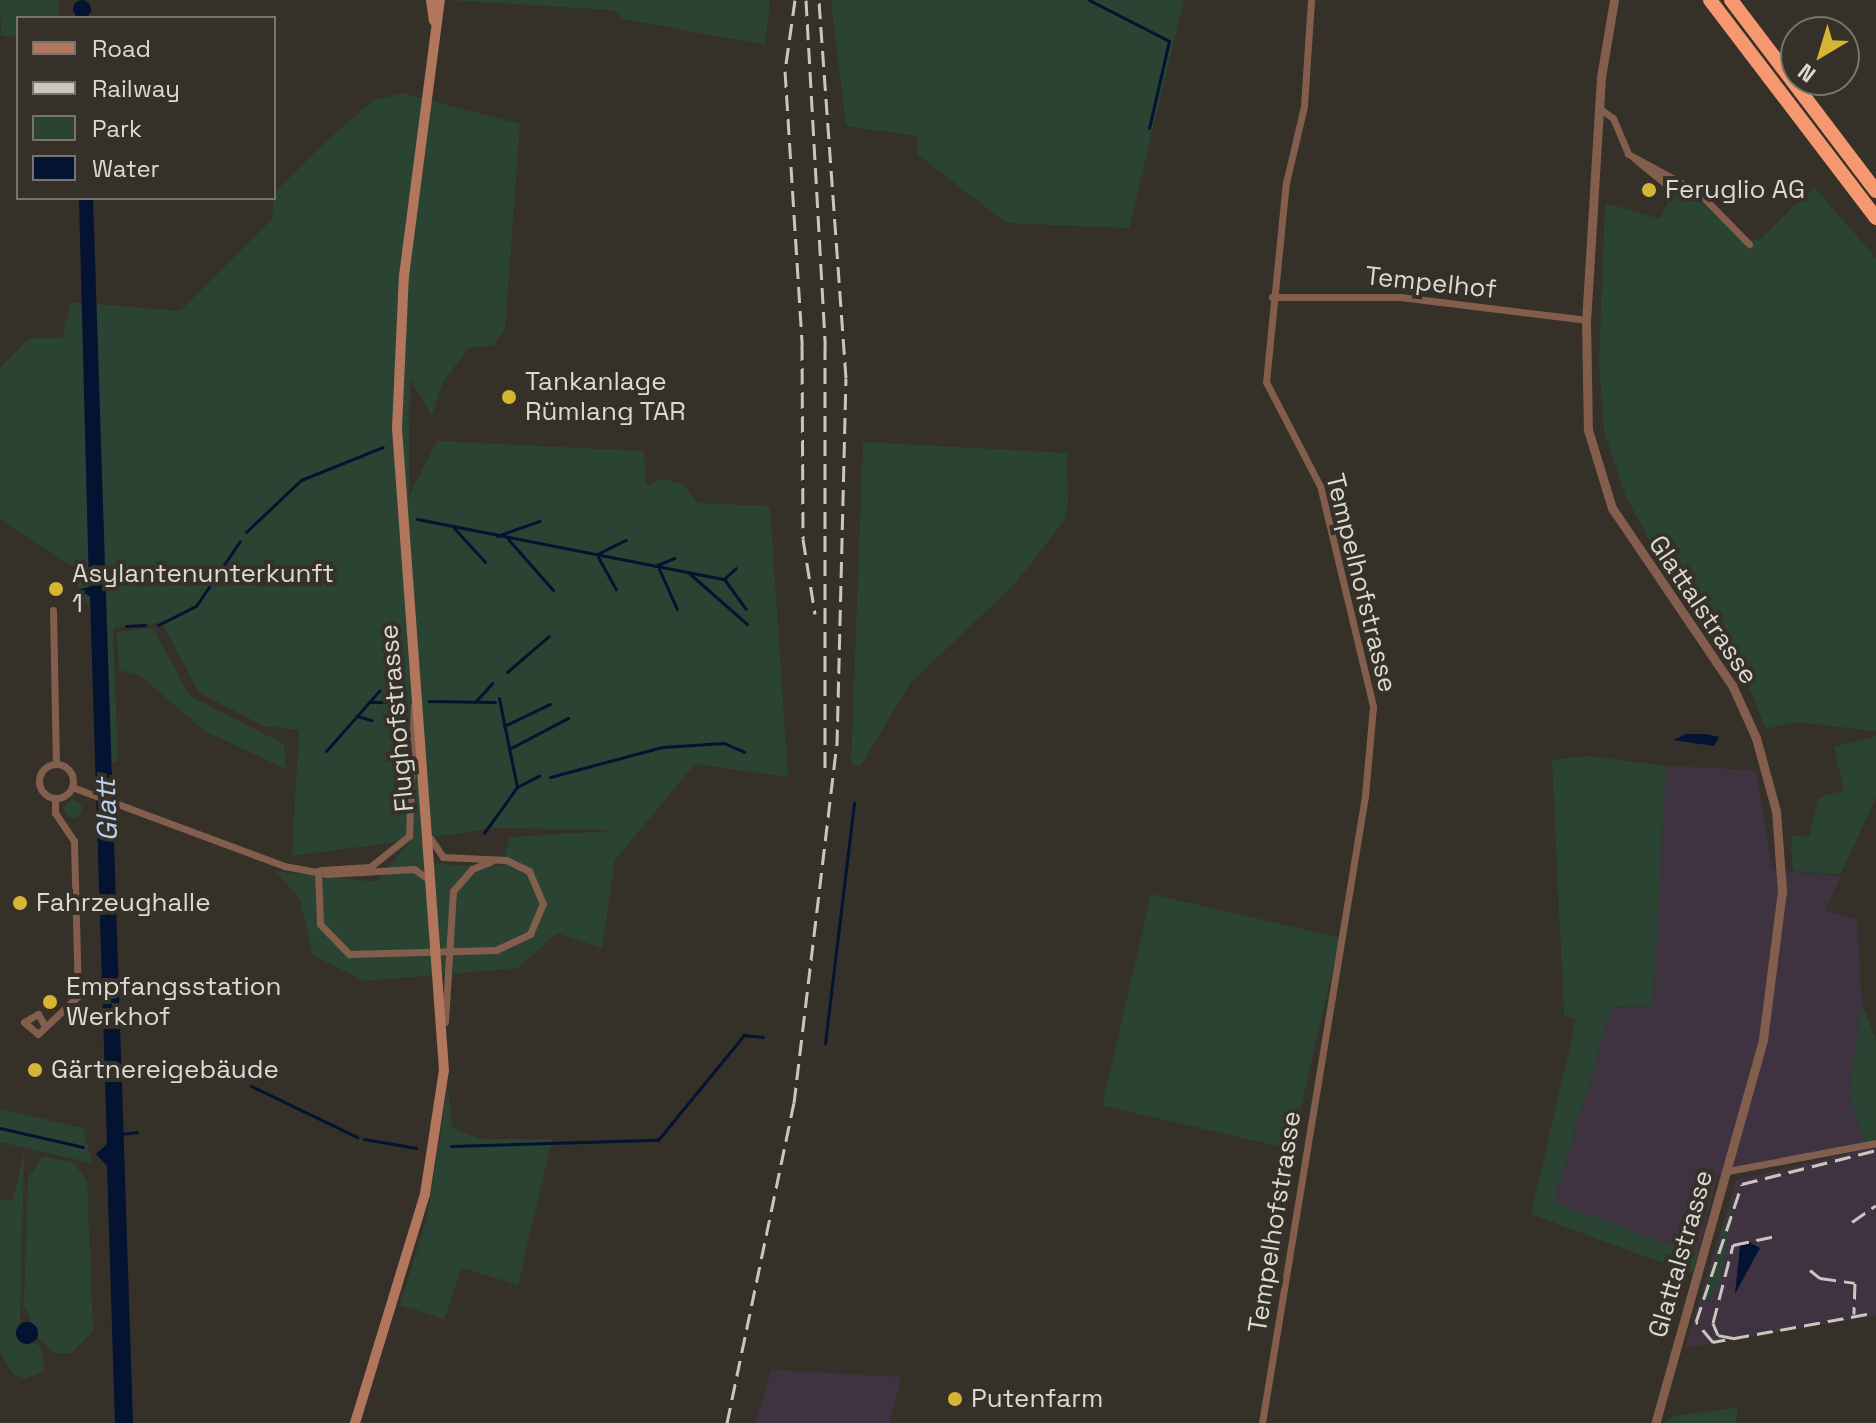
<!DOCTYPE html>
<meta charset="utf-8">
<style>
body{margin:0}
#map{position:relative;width:1876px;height:1423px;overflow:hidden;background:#353028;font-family:"Space Grotesk",sans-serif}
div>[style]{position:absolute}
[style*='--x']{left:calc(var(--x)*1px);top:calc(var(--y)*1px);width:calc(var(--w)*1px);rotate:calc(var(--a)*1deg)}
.commercial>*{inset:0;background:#403341}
.green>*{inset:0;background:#2b4332;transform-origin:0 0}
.round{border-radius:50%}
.water>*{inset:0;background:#041331}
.stream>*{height:3px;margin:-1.5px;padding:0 1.5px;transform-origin:1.5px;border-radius:1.5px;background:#041331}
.minor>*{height:7px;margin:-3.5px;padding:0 3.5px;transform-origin:3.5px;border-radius:3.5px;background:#835e4d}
.minor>.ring{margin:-3.5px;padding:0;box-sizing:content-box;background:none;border:7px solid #835e4d;border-radius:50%}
.tertiary>*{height:9px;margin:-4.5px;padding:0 4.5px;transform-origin:4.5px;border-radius:4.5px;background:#835e4d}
.secondary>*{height:10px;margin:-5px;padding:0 5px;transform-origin:5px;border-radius:5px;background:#b1765b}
.motorway>*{height:14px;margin:-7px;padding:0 7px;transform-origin:7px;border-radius:7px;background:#f5986f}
.rail>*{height:3px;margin-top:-1.5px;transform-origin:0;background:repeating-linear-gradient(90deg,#c9c6c0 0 16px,transparent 0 24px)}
.dots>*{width:22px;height:22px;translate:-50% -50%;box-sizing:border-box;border:4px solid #353028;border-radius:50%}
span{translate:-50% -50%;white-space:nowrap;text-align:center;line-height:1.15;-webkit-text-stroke:8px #353028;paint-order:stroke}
.poi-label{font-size:26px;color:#dcd9d4}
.left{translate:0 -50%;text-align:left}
.street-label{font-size:26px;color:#dcd9d4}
.water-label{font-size:28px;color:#bad0f5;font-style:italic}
.legend{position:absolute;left:16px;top:16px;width:260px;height:184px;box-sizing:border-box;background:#353028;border:2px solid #78746d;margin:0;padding:10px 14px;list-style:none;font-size:24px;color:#dcd9d4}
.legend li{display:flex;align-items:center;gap:16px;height:40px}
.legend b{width:40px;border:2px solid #78746d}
.north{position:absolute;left:1780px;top:16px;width:80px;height:80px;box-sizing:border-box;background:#353028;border:2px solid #78746d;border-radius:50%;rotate:218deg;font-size:22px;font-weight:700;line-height:32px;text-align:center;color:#dcd9d4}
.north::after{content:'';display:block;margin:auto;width:28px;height:36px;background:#d6b534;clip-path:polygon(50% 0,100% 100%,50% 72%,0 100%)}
</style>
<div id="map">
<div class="commercial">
<div style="clip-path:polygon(1666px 766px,1756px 770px,1772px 870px,1841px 876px,1825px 910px,1857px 920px,1862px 1004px,1849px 1096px,1865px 1143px,1717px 1176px,1698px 1256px,1554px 1203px,1612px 1008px,1653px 1006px)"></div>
<div style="clip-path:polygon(1876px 1147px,1876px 1315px,1685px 1348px,1736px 1180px)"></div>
<div style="clip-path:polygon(771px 1370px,902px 1377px,889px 1423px,755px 1423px)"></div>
</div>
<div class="green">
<div style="clip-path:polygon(0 0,58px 0,59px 18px,18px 18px,18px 37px,1px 36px)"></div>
<div style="clip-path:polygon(446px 0,770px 0,765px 45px,623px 19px,613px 10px)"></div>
<div style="clip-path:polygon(831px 0,1184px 0,1129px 228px,1006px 223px,917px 154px,918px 136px,846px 126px)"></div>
<div style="clip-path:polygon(evenodd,402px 93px,520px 124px,505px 329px,494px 345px,468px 348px,442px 384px,432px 416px,410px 379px,409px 496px,437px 441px,644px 451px,646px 486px,663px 479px,683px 484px,697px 503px,770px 506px,788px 777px,695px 764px,615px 860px,602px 948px,557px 933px,518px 968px,364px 981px,313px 955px,300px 899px,275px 871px,377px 882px,411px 840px,292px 856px,299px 730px,264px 726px,199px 693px,162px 622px,113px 628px,118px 762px,111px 763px,103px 603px,78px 602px,78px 570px,0 519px,0 368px,30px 338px,62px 338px,71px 302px,180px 311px,272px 219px,274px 193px,319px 148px,372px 101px,402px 93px,496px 828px,610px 830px,610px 831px,510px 837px,502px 866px,427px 864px,425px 838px,496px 828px)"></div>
<div style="clip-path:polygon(1678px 182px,1743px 241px,1760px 239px,1814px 187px,1876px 258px,1876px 731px,1795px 722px,1766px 729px,1732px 646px,1654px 549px,1626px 497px,1604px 431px,1599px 362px,1605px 203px,1660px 219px)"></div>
<div style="clip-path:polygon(863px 442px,1067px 453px,1068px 503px,1064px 521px,1014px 585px,911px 682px,861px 766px,851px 765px)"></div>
<div style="clip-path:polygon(153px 628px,190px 696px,284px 744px,286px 769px,205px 731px,140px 676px,119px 670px,117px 632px)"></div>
<div style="clip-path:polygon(1876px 736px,1876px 798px,1840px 875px,1793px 871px,1791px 835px,1809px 837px,1818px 798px,1844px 790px,1834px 747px)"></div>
<div style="clip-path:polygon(1588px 756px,1666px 766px,1653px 1006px,1612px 1007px,1554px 1202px,1698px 1255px,1692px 1274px,1531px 1214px,1576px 1020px,1564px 1015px,1552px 760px)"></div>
<div class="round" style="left:64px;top:800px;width:18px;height:18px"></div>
<div style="left:1151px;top:894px;width:194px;height:217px;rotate:13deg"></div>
<div style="clip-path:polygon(1862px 1004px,1876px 1039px,1876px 1141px,1865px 1143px,1849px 1095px)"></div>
<div style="clip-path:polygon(448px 1086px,452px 1128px,481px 1139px,552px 1139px,518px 1285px,462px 1268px,444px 1319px,400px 1305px,427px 1217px)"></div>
<div style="clip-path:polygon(0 1109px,83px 1128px,92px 1163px,0 1142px)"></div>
<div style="clip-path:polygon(24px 1151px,20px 1320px,27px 1340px,40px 1346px,45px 1370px,26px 1379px,13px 1374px,0 1352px,0 1199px,13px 1201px)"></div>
<div style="clip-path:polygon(43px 1156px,74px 1163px,87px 1181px,93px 1331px,71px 1353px,54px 1353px,38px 1338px,24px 1305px,28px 1178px)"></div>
<div style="clip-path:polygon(1734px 1194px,1720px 1285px,1713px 1286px,1714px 1300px,1704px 1297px)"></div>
<div style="clip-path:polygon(1738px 1407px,1736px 1423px,1664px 1423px,1674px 1416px)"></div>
</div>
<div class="water">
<div class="round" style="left:73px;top:0;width:18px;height:18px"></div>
<div style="clip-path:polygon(79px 198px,93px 198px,133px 1423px,115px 1423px,107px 1166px,96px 1154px,107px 1144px,90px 596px,77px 590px,89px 587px)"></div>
<div style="clip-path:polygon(1686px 734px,1705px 734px,1719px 737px,1714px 746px,1673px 740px)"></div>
<div style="clip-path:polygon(1747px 1241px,1760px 1248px,1735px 1294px,1740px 1246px)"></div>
<div class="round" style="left:16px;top:1322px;width:22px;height:22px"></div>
</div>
<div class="stream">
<div style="--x:1089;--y:0;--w:90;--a:27.1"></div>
<div style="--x:1169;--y:41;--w:89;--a:102.9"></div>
<div style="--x:417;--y:519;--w:313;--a:11.1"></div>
<div style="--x:724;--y:579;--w:37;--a:54"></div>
<div style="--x:454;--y:528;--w:46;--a:47.6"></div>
<div style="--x:246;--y:532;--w:76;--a:-43.4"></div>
<div style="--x:301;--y:480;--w:88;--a:-21.9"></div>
<div style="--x:497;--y:536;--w:45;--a:-19.7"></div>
<div style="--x:508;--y:539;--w:68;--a:48.6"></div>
<div style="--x:597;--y:554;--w:32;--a:-26"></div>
<div style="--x:598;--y:557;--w:37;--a:61"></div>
<div style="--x:655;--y:566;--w:21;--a:-23"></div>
<div style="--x:659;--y:569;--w:44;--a:65.8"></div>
<div style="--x:690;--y:574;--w:76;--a:41.3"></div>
<div style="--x:724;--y:579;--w:16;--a:-43"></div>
<div style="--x:158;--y:625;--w:42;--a:-26.6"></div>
<div style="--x:196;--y:606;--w:78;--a:-55.9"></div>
<div style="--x:126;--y:626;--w:19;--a:-3"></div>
<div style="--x:507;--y:672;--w:55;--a:-40.6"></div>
<div style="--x:499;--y:698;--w:91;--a:78.6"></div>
<div style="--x:429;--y:701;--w:66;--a:0.9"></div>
<div style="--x:476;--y:701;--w:24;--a:-48"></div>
<div style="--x:369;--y:702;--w:35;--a:0"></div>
<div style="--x:357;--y:716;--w:15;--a:16"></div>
<div style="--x:504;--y:726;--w:51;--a:-25.6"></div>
<div style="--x:509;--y:749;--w:67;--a:-27.7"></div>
<div style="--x:326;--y:751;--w:81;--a:-48.5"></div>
<div style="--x:550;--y:777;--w:116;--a:-15"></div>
<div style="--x:662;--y:747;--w:62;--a:-3.7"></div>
<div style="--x:724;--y:743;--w:22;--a:24"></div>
<div style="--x:484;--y:833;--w:57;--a:-54.3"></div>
<div style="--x:517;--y:787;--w:25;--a:-27"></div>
<div style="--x:825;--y:1043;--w:242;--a:-83.1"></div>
<div style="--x:251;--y:1086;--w:118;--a:25.7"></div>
<div style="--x:0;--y:1128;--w:85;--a:12.9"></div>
<div style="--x:121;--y:1134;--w:16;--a:-7"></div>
<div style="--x:364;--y:1139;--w:53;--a:9.8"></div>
<div style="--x:451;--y:1146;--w:207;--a:-1.7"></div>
<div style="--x:658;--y:1140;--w:136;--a:-50.7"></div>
<div style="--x:744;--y:1035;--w:19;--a:6"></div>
</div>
<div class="minor">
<div style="--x:1599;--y:108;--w:17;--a:36"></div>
<div style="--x:1613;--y:118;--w:39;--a:67"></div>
<div style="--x:1628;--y:154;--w:80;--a:28.5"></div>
<div style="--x:1698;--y:192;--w:73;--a:45.6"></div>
<div style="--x:1635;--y:159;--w:40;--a:39"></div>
<div style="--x:1272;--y:297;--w:128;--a:0"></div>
<div style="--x:1400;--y:297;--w:187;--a:7"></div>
<div style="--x:53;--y:610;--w:154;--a:88.9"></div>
<div class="ring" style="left:39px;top:764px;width:27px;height:27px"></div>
<div style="--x:72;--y:787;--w:226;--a:20.4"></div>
<div style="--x:284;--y:866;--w:44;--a:10.5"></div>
<div style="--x:327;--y:874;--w:87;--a:-3.3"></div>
<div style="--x:414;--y:869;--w:19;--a:35"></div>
<div style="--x:321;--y:870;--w:49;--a:-3.5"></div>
<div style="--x:370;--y:867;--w:50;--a:-38.5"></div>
<div style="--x:409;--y:836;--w:130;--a:-87.8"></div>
<div style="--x:318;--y:871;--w:53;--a:87.8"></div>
<div style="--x:320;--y:924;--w:42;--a:46"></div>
<div style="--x:349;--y:954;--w:147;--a:-1.6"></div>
<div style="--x:496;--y:950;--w:38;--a:-25"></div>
<div style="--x:530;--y:934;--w:33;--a:-67"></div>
<div style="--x:543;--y:904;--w:36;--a:-113"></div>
<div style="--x:529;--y:871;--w:25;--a:-154"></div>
<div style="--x:506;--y:860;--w:63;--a:-177.3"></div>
<div style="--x:443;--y:857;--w:23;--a:-124"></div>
<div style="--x:445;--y:1022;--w:131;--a:-86.5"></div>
<div style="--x:453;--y:891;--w:29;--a:-49"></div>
<div style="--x:472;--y:869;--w:22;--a:-22"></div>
<div style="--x:45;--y:1026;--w:14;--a:-120"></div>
<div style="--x:38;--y:1014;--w:16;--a:150"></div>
<div style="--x:24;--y:1022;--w:18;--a:41"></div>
<div style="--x:38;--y:1034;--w:55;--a:-43.5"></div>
<div style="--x:78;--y:996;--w:155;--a:-91.5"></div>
<div style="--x:74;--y:841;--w:34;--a:-124"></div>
<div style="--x:55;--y:813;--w:15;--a:-90"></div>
<div style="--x:1728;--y:1171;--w:151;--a:-10.7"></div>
<div style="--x:1262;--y:1423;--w:635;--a:-80.67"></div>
<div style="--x:1365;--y:796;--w:90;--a:-84.9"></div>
<div style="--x:1373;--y:706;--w:226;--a:-103.5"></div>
<div style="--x:1320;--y:486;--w:117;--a:-117.4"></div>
<div style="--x:1266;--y:382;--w:200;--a:-84.3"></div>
<div style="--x:1286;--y:183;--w:79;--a:-76.8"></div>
<div style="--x:1304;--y:106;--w:106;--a:-86.2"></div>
</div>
<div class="tertiary">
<div style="--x:1614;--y:0;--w:78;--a:99.6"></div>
<div style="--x:1601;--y:77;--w:243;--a:93.5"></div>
<div style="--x:1586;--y:320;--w:110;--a:89"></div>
<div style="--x:1588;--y:430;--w:82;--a:72.9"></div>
<div style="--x:1612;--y:508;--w:214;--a:55.9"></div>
<div style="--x:1732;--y:685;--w:58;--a:65.6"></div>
<div style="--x:1756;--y:738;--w:76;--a:74.7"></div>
<div style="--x:1776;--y:811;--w:80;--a:85.7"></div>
<div style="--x:1782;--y:891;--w:150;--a:97.3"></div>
<div style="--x:1763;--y:1040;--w:398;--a:105.7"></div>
</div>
<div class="secondary">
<div style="--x:431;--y:0;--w:21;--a:82"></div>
<div style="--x:355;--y:1423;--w:239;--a:-73"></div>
<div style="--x:425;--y:1194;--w:125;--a:-81.3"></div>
<div style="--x:444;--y:1070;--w:644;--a:-94.19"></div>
<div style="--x:397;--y:428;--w:152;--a:-87.4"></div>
<div style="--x:404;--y:276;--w:278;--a:-82.6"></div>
</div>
<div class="motorway">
<div style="--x:1710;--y:0;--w:274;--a:52.7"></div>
<div style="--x:1731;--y:0;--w:240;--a:52.8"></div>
</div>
<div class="rail">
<div style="--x:795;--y:0;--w:72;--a:98"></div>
<div style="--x:785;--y:71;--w:274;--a:86.4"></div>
<div style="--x:802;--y:344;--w:195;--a:89.7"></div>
<div style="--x:803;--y:539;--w:76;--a:80.9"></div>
<div style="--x:806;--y:0;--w:345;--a:86.8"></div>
<div style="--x:825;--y:344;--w:431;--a:90"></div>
<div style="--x:1852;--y:1222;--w:29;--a:-35"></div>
<div style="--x:1810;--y:1270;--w:13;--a:39"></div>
<div style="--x:1820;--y:1278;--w:35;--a:8"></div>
<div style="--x:1855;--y:1283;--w:31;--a:92"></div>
<div style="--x:1867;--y:1314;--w:157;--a:169.7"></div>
<div style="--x:1713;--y:1342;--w:26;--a:-130"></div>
<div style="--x:1696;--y:1322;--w:145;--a:-71.6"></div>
<div style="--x:1742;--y:1184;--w:138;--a:-14.2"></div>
<div style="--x:1733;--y:1338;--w:15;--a:-169"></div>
<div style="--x:1718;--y:1335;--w:13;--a:-113"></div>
<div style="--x:1713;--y:1323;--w:81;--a:-75.6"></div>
<div style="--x:1733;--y:1245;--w:40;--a:-12"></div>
<div style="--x:727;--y:1423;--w:327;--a:-78.2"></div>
<div style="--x:794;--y:1103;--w:361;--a:-83.2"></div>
<div style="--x:837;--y:745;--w:367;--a:-88.6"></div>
<div style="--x:846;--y:378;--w:379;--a:-94.1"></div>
</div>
<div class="dots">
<div style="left:1649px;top:190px;background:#d6b534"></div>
<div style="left:509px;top:397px;background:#d6b534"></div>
<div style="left:56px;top:589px;background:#d6b534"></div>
<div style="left:20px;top:903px;background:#d6b534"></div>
<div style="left:50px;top:1002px;background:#d6b534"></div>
<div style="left:35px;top:1070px;background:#d6b534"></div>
<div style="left:955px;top:1399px;background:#d6b534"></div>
</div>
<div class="poi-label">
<span class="left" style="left:1665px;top:190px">Feruglio AG</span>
<span class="left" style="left:525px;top:397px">Tankanlage<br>Rümlang TAR</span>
<span class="left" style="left:72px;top:589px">Asylantenunterkunft<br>1</span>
<span class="left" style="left:36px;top:903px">Fahrzeughalle</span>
<span class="left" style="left:66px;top:1002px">Empfangsstation<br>Werkhof</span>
<span class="left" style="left:51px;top:1070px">Gärtnereigebäude</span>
<span class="left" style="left:971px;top:1399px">Putenfarm</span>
</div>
<div class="street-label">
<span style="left:1431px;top:283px;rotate:6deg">Tempelhof</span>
<span style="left:1361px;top:583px;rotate:76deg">Tempelhofstrasse</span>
<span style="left:1703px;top:610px;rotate:56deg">Glattalstrasse</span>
<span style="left:397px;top:718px;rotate:-95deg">Flughofstrasse</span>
<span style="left:1275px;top:1222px;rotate:-81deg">Tempelhofstrasse</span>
<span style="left:1681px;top:1254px;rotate:-74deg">Glattalstrasse</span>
</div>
<div class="water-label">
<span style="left:106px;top:810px;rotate:-92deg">Glatt</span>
</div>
<ul class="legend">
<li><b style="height:10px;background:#b1765b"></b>Road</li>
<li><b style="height:10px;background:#c9c6c0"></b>Railway</li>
<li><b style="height:22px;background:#2b4332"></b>Park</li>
<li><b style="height:22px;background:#041331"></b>Water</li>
</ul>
<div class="north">N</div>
</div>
